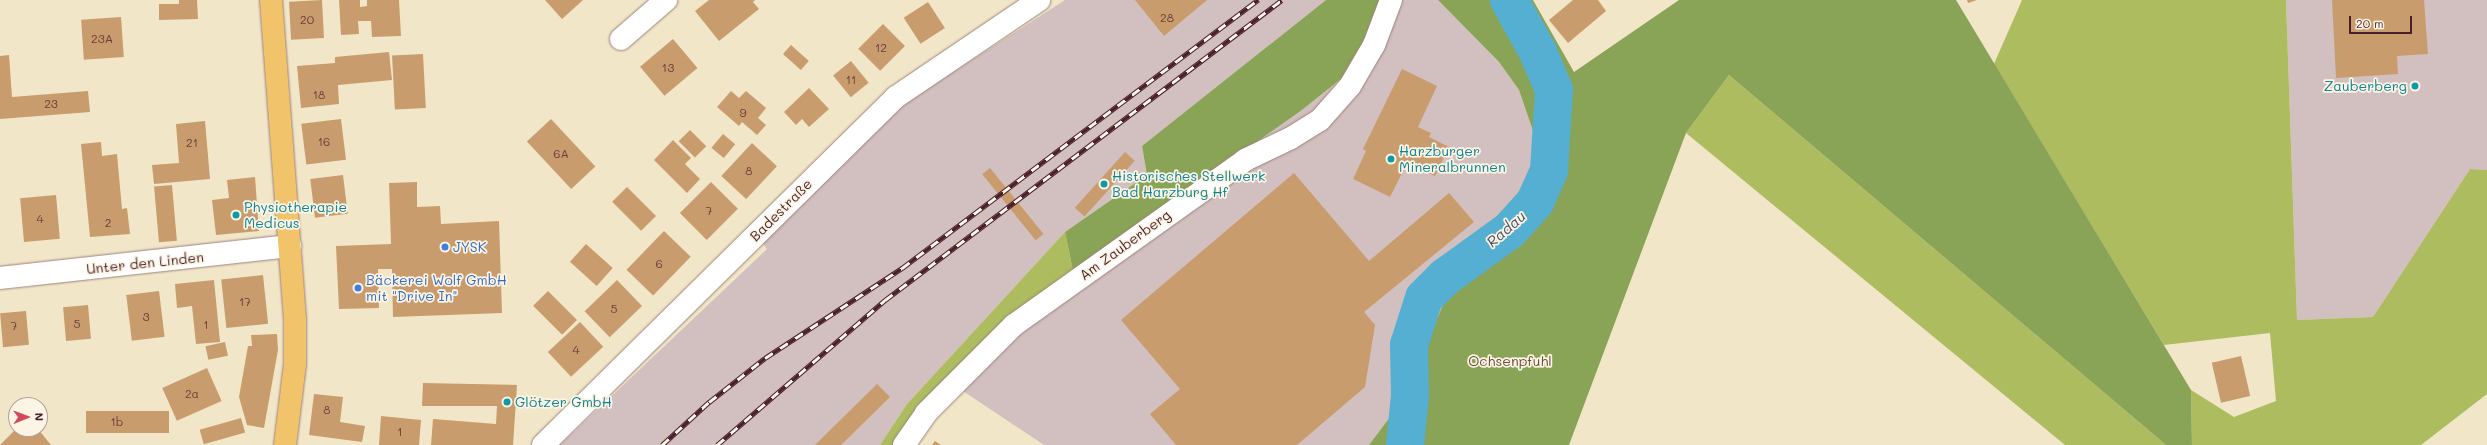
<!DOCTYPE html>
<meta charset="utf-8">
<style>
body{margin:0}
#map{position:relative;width:2487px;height:445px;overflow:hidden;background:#f2e6c9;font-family:Mali,sans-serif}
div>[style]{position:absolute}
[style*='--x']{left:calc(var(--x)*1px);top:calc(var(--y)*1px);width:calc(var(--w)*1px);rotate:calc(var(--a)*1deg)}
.industrial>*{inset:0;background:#d2bfc0}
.green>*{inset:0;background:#acbc5f}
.forest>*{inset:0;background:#89a456}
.river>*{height:38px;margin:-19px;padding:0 19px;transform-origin:19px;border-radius:19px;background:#55afd3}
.building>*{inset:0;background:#c99c6d;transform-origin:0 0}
.roads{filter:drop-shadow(0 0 1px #9e827a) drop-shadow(0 0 1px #9e827a)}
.minor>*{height:22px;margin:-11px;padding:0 11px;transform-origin:11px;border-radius:11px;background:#fff}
.major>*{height:22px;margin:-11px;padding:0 11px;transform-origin:11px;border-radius:11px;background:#f1c36a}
.rail>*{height:4.5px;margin-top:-2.25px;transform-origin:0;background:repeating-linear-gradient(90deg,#fcf5e5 0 9px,#4a1f2b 0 18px);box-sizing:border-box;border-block:1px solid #4a1f2b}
.dots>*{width:11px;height:11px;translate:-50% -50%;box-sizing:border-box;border:2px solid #fcf5e5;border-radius:50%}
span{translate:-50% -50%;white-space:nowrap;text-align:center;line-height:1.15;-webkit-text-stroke:3.5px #fcf5e5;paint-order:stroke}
.number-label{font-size:12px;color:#6a3e3c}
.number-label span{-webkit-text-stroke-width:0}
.culture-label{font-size:14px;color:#0d838f}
.right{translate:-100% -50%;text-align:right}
.left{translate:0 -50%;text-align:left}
.street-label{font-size:14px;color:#4a1f2b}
.shop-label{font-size:14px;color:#366cbe}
.park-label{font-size:14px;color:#674e3b}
.water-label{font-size:15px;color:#4e5166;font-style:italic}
.north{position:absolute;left:8px;top:397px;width:40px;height:40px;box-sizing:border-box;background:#fcf5e5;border:1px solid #b59f9b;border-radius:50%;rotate:89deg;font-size:11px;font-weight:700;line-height:16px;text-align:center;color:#4a1f2b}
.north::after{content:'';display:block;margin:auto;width:14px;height:18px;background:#d1495b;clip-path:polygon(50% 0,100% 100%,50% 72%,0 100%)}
.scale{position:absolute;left:2349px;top:16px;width:63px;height:18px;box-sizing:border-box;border:2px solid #4a1f2b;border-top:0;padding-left:5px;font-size:12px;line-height:14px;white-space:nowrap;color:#4a1f2b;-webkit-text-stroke:3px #fcf5e5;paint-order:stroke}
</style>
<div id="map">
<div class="industrial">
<div style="clip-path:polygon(1065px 0,1326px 0,1142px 146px,1147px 175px,1065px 232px,907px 404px,880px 445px,560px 445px,767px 249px,761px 241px,907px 102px)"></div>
<div style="clip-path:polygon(1379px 0,1438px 0,1499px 62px,1519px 90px,1533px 131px,1536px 155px,1529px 181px,1465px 251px,1405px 397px,1369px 445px,1044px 445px,951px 383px,1117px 239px,1302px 110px,1347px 74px)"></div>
<div style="clip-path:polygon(2286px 0,2487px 0,2487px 170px,2470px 169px,2373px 317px,2297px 320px)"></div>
</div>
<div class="green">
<div style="clip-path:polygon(2022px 0,2286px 0,2297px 320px,2373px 317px,2470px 169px,2487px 170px,2487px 394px,2421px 445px,2192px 445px,2191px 390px,2234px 417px,2276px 401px,2270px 333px,2164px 345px,1994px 64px)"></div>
<div style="clip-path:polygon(1729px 75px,2166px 445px,2065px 445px,1686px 133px)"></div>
<div style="clip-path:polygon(1065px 232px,1073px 271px,899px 445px,880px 445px,907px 404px)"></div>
</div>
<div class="forest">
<div style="clip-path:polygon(1326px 0,1379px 0,1365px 41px,1347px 74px,1302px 110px,1073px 271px,1065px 232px,1147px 175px,1142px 146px)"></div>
<div style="clip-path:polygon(1438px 0,1533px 0,1574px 72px,1679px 0,1956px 0,2191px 390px,2192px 445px,2166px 445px,1729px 75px,1686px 133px,1569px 445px,1369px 445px,1405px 397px,1465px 251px,1529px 181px,1536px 155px,1533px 131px,1519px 90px,1499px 62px)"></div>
</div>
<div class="river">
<div style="--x:1405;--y:445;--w:49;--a:-84.2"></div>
<div style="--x:1410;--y:396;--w:51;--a:-91.1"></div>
<div style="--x:1409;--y:345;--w:49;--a:-72.3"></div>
<div style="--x:1424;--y:298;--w:30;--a:-45"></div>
<div style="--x:1445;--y:277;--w:80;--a:-35.9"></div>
<div style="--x:1510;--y:230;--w:38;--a:-48"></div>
<div style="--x:1535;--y:202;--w:34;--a:-66"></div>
<div style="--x:1549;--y:171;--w:81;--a:-86.5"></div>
<div style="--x:1554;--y:90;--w:41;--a:-112.8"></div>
<div style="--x:1538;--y:52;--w:60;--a:-119.1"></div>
</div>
<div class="building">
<div style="clip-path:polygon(179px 0,197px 0,198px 19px,159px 20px,159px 4px,179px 4px)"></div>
<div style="left:322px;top:0;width:38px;height:33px;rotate:87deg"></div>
<div style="clip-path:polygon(339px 0,360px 0,360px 7px,367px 6px,367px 0,399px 0,401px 36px,372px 37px,371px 21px,358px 21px,359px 34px,341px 35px)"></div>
<div style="clip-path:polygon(545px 0,583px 0,562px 19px)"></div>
<div style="clip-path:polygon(709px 0,755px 0,753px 2px,759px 9px,719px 41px,695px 11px)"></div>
<div style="clip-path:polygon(1135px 0,1207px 0,1164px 36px)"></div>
<div style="clip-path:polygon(1573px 0,1598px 0,1606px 11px,1568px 43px,1549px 20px)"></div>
<div style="clip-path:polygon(1967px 0,1977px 0,1968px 3px)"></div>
<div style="clip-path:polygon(2332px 0,2424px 0,2428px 54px,2397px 56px,2398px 74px,2336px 78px)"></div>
<div style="left:928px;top:2px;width:31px;height:29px;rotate:57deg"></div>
<div style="left:121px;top:17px;width:40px;height:40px;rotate:86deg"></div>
<div style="left:883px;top:24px;width:31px;height:35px;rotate:45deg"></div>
<div style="left:673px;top:39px;width:38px;height:43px;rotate:50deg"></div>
<div style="left:791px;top:45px;width:24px;height:12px;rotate:42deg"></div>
<div style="clip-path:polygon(389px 52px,392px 80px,338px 85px,339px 104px,301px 108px,297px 66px,335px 63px,335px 57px)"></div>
<div style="left:423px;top:54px;width:54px;height:31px;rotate:87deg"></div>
<div style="clip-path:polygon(9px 55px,12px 97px,88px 91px,90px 112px,0 119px,0 56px)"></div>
<div style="left:851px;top:61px;width:28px;height:23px;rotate:51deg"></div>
<div style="clip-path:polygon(1402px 69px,1437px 86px,1418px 127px,1431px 133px,1429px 137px,1449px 147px,1435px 176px,1415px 167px,1412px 173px,1404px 169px,1390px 197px,1353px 179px,1366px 151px,1363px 149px)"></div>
<div style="clip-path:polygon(809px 88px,829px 109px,809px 127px,802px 119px,796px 125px,784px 112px)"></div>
<div style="clip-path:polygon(731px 91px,739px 98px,746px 91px,766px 108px,758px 118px,766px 125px,757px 135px,742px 122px,739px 126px,717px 107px)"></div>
<div style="left:341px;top:119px;width:41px;height:40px;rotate:83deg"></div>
<div style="left:551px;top:119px;width:65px;height:33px;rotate:47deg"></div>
<div style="clip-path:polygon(205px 121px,210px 179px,154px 184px,152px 165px,179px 163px,176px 124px)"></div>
<div style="left:690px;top:130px;width:23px;height:16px;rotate:45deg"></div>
<div style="left:723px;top:134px;width:16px;height:18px;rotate:40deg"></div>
<div style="clip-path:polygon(673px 140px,691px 158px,685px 164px,700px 179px,687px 193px,654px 160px)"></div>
<div style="clip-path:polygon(101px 142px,102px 156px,117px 154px,122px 209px,127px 208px,130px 234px,90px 237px,81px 144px)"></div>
<div style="left:752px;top:143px;width:34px;height:45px;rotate:43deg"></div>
<div style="left:1125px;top:152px;width:13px;height:75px;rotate:42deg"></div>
<div style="left:990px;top:168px;width:85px;height:10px;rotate:51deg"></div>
<div style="clip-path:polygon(1294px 173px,1369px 261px,1449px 193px,1474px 222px,1364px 312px,1375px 325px,1365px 387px,1297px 445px,1176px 445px,1150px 414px,1180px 389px,1121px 320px)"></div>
<div style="left:343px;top:175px;width:39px;height:33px;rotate:83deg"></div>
<div style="clip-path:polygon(255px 177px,259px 231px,216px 235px,212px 200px,229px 198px,227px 180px)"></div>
<div style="clip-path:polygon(417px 182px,417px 207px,440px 206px,441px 224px,499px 221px,502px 313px,393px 317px,392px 269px,378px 269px,379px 308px,339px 309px,336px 246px,391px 244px,389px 183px)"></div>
<div style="left:711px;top:182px;width:38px;height:44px;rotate:45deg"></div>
<div style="left:172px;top:185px;width:56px;height:18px;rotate:85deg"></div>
<div style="left:627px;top:187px;width:41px;height:21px;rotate:45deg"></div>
<div style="left:56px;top:195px;width:44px;height:36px;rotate:85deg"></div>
<div style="left:664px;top:231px;width:37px;height:54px;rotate:44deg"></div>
<div style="left:586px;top:244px;width:36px;height:24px;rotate:42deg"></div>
<div style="left:263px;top:275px;width:49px;height:42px;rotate:84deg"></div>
<div style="clip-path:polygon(214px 280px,220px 342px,196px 344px,192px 306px,177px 308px,175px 284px)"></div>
<div style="left:617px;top:280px;width:36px;height:45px;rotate:46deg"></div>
<div style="left:159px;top:291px;width:46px;height:33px;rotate:83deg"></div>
<div style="left:548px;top:291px;width:41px;height:21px;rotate:45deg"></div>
<div style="left:88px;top:305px;width:34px;height:25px;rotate:85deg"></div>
<div style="left:26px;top:311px;width:34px;height:26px;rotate:85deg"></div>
<div style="left:580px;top:322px;width:34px;height:44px;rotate:47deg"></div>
<div style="clip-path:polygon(277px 334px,278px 350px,264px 428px,247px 425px,239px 397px,248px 346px,252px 346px,251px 335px)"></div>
<div style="left:225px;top:342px;width:14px;height:20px;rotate:78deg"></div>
<div style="left:2241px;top:356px;width:41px;height:30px;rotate:77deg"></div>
<div style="left:207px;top:368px;width:36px;height:49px;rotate:66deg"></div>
<div style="clip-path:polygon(423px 383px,517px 385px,513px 445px,431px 445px,433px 419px,496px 424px,497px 406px,422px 406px)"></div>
<div style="clip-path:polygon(877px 384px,890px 397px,841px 445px,815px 445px)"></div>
<div style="clip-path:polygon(314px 394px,343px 397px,340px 422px,365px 426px,362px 442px,309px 435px)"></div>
<div style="left:86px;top:411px;width:83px;height:22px"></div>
<div style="clip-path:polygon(381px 416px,421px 420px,419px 445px,379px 445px)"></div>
<div style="left:241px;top:418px;width:15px;height:43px;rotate:74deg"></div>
<div style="clip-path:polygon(16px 429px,38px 429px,51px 445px,0 445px)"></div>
<div style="clip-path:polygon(935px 441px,941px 445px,932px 445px)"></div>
</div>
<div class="roads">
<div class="minor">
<div style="--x:621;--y:39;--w:60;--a:-40.9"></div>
<div style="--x:0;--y:278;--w:292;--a:-6.3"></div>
<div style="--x:543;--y:445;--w:496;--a:-44.6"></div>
<div style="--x:896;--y:97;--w:173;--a:-34.1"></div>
<div style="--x:904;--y:445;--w:39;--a:-55"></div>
<div style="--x:926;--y:413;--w:124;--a:-45"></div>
<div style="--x:1014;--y:325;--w:284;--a:-35.5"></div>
<div style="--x:1245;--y:160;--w:51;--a:-25.6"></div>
<div style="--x:1291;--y:138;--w:34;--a:-32"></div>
<div style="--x:1320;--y:120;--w:45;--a:-48.6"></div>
<div style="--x:1350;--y:86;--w:48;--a:-59.7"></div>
<div style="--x:1374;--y:45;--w:48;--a:-69.3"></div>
</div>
<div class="major">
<div style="--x:271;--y:0;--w:321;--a:85.7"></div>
<div style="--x:295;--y:320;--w:44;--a:90"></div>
<div style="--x:295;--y:364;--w:82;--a:97"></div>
</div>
</div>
<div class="rail">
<div style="--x:662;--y:445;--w:64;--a:-42.5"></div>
<div style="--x:709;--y:402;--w:71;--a:-38.2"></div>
<div style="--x:765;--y:358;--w:164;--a:-33.3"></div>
<div style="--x:902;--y:268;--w:446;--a:-37"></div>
<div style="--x:717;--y:445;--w:222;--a:-40.8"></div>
<div style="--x:885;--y:300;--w:497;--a:-37.1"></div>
</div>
<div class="dots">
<div style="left:2415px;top:86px;background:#0f9aa8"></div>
<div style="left:1391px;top:159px;background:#0f9aa8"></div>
<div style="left:1104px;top:184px;background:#0f9aa8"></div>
<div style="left:236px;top:215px;background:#0f9aa8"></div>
<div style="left:445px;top:247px;background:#3f7fe0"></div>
<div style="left:358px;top:288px;background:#3f7fe0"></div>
<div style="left:507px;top:402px;background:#0f9aa8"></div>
</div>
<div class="number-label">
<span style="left:1167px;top:18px">28</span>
<span style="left:307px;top:20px">20</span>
<span style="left:102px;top:39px">23A</span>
<span style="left:881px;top:48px">12</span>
<span style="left:668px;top:68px">13</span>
<span style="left:851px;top:80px">11</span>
<span style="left:319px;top:95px">18</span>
<span style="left:51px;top:104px">23</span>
<span style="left:743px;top:113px">9</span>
<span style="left:324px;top:142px">16</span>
<span style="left:192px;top:143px">21</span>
<span style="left:561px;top:154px">6A</span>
<span style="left:749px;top:171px">8</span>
<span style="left:709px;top:211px">7</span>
<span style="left:40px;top:219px">4</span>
<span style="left:108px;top:223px">2</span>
<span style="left:659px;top:264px">6</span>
<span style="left:245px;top:302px">17</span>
<span style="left:614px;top:309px">5</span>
<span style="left:146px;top:317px">3</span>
<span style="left:77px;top:324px">5</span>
<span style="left:206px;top:325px">1</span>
<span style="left:14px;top:326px">7</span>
<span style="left:576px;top:350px">4</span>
<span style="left:192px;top:394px">2a</span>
<span style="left:327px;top:410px">8</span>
<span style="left:117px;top:422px">1b</span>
<span style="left:400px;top:432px">1</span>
</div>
<div class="culture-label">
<span class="right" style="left:2407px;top:86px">Zauberberg</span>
<span class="left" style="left:1399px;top:159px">Harzburger<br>Mineralbrunnen</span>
<span class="left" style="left:1112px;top:184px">Historisches Stellwerk<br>Bad Harzburg Hf</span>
<span class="left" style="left:244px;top:215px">Physiotherapie<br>Medicus</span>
<span class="left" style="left:515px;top:402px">Glötzer GmbH</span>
</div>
<div class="street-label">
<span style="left:781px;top:210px;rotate:-45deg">Badestraße</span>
<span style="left:1125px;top:245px;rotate:-36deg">Am Zauberberg</span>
<span style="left:145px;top:263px;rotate:-6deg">Unter den Linden</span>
</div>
<div class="shop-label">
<span class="left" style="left:453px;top:247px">JYSK</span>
<span class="left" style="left:366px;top:288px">Bäckerei Wolf GmbH<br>mit "Drive In"</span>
</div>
<div class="park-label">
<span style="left:1510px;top:361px">Ochsenpfuhl</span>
</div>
<div class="water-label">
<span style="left:1506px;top:229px;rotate:-41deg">Radau</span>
</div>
<div class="north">N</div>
<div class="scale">20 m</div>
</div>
